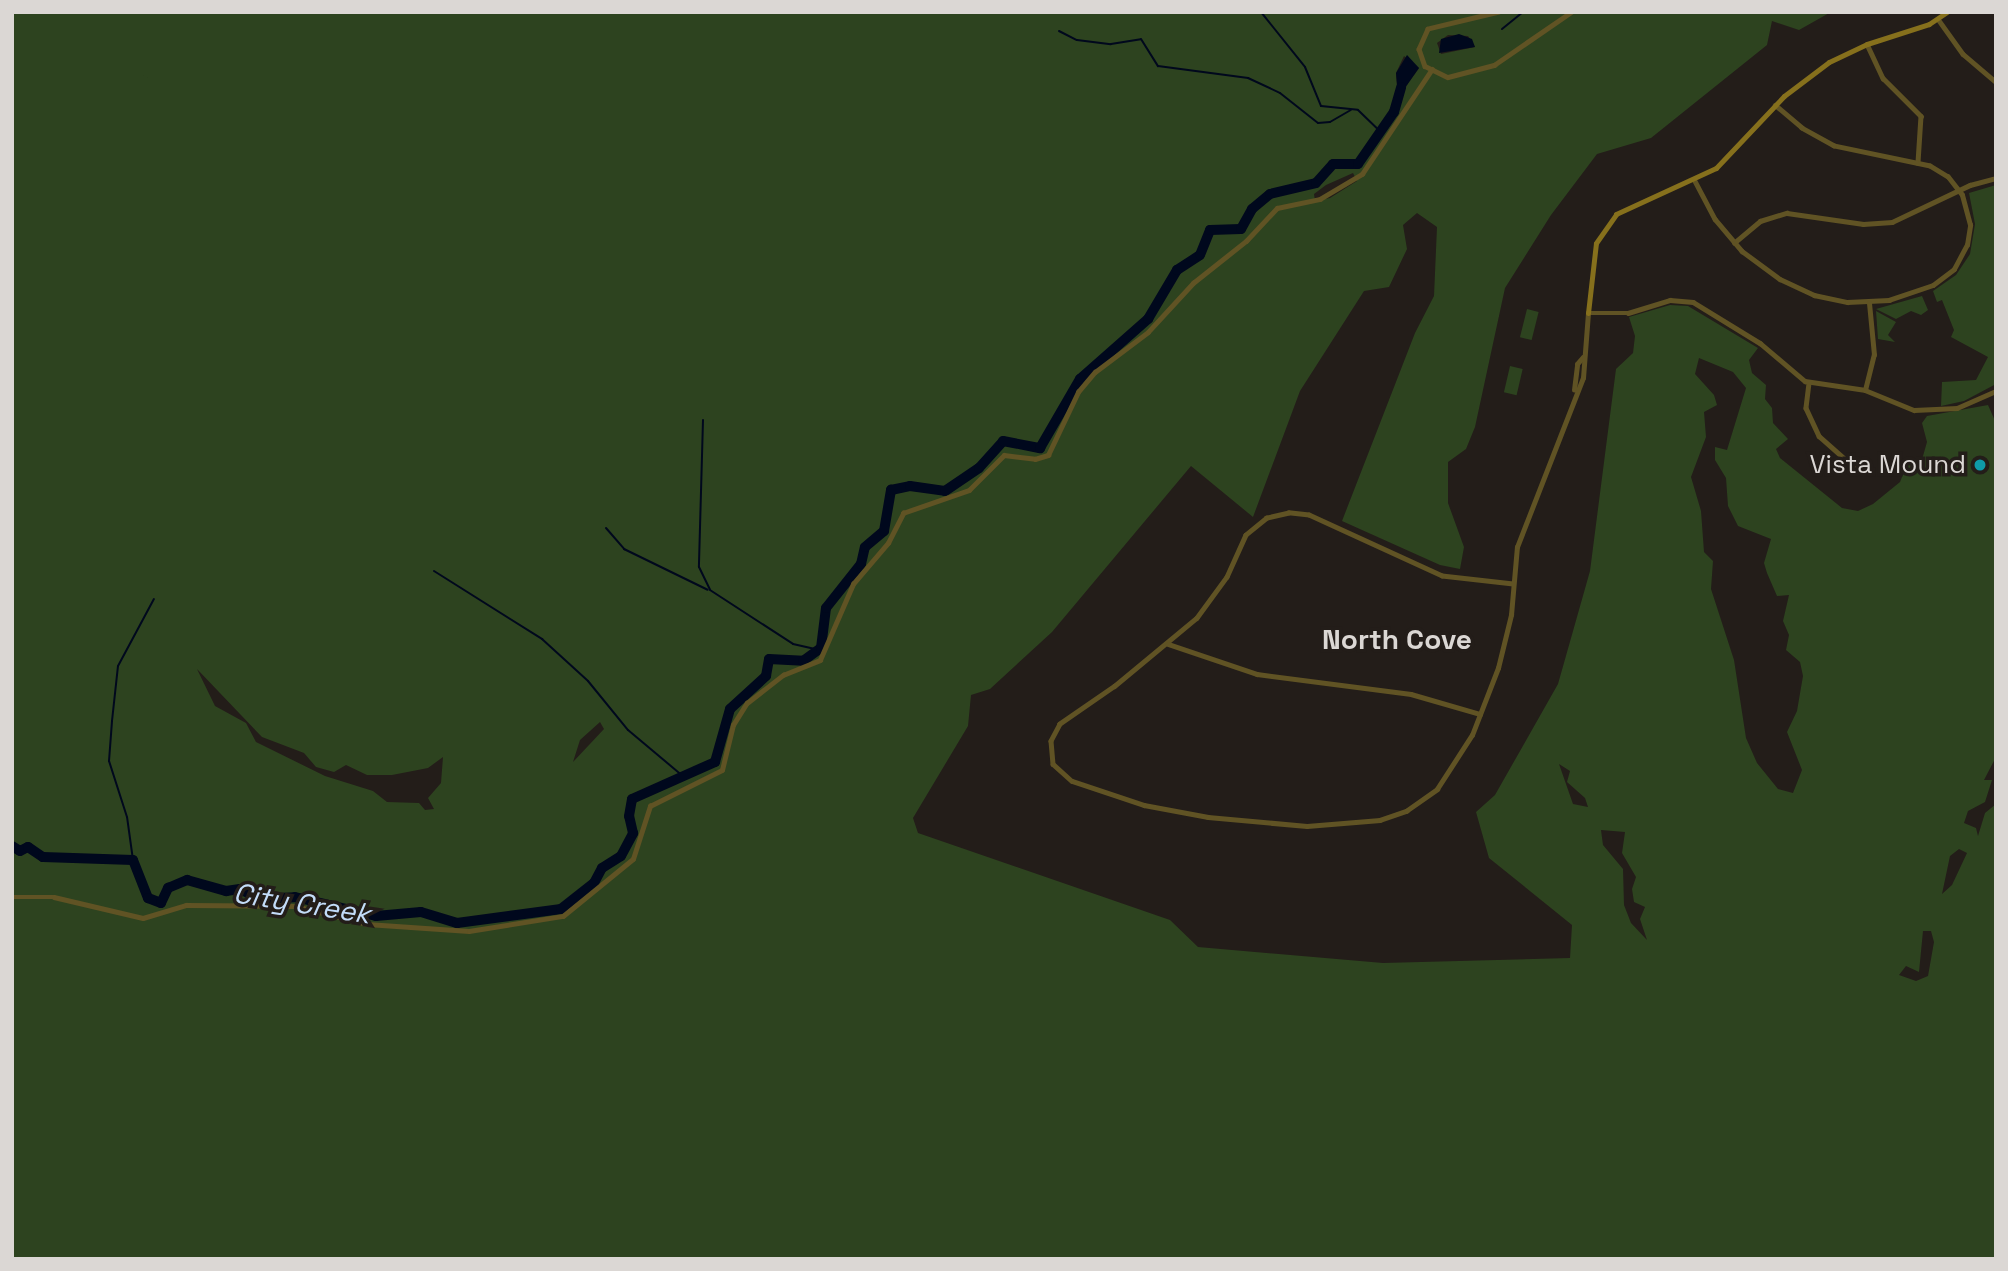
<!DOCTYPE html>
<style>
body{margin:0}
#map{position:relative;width:2008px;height:1271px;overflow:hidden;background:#231d19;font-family:"Space Grotesk",sans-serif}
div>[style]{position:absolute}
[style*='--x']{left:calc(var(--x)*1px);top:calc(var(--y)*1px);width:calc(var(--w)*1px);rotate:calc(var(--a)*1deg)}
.green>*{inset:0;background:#2d431f;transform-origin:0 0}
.water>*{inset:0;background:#00081d}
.stream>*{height:2px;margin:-1px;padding:0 1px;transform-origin:1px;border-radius:1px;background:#00081d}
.river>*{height:10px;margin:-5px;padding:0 5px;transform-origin:5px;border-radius:5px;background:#00081d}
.street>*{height:4.5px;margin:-2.25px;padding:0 2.25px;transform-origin:2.25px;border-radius:2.25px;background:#605324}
.secondary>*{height:5px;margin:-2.5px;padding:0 2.5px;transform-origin:2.5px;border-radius:2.5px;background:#86701c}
.dots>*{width:19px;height:19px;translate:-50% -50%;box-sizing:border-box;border:4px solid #231d19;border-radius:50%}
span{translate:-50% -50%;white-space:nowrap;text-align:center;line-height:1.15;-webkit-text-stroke:7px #231d19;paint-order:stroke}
.poi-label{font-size:26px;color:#dbd7d4}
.right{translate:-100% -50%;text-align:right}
.neighbourhood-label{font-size:28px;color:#dbd7d4;font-weight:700}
.water-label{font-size:28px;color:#c3dcf9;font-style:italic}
.frame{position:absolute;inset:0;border:14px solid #dbd7d4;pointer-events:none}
</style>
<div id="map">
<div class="green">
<div style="clip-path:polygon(evenodd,12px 12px,1831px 12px,1799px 30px,1772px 21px,1767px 45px,1651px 138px,1597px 154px,1551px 215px,1505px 288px,1475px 427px,1466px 449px,1448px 462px,1448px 503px,1464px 547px,1460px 569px,1440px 565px,1342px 521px,1415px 333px,1434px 296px,1437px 227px,1417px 213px,1403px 225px,1407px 249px,1389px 287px,1364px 291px,1300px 391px,1253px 517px,1191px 466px,1052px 632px,990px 689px,971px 695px,968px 726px,913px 818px,918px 833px,1170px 920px,1198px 947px,1383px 963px,1570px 958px,1572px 925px,1489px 858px,1476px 812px,1495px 795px,1558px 684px,1590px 571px,1616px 369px,1633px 353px,1635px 336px,1629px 317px,1670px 305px,1688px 306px,1758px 348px,1749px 360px,1752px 373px,1766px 385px,1765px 399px,1772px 408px,1773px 423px,1788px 439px,1776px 449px,1780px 458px,1842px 508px,1858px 511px,1873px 504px,1900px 482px,1907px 464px,1921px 463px,1927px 442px,1922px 423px,1927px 416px,1988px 405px,1996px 423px,1996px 757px,1984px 780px,1992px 780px,1985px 802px,1968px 811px,1964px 823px,1976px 828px,1978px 836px,1985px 813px,1996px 804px,1996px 1259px,12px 1259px,12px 12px,1448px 35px,1468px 36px,1475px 47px,1441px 54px,1437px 43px,1448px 35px,12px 12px,1404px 56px,1419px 68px,1398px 97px,1396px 73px,1404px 56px,12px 12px,1353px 173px,1357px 181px,1330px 198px,1315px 201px,1314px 194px,1326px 185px,1353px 173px,12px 12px,1699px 358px,1733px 372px,1746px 388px,1727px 450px,1715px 447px,1715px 460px,1726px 478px,1728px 506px,1738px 526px,1771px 539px,1764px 563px,1767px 573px,1777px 596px,1789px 595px,1783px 621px,1789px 635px,1786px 650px,1800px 662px,1803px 676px,1797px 711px,1787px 732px,1802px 770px,1793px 793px,1778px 789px,1757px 763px,1746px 738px,1734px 660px,1711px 589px,1713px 561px,1704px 552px,1701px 511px,1691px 477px,1706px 437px,1704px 412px,1717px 405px,1714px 395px,1695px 374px,1699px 358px,12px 12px,197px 669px,262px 737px,304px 753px,316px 767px,334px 772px,346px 765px,367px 775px,392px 775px,428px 768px,443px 757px,441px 783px,428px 798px,434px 809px,425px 810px,419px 803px,387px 802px,373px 791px,325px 776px,256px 742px,246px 723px,215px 706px,197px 669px,12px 12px,600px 722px,604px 729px,573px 762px,580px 740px,600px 722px,12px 12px,1559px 764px,1570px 771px,1567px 782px,1585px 798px,1588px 807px,1573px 804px,1559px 764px,12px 12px,1601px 830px,1625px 832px,1622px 853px,1636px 877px,1632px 889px,1634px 902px,1645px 907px,1640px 919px,1647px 940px,1631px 923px,1624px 905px,1623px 869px,1603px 845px,1601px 830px,12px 12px,1959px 849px,1967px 853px,1952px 885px,1942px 894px,1950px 856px,1959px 849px,12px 12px,1923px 931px,1931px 931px,1934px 942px,1928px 976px,1916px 981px,1899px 975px,1906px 966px,1919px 972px,1923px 931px)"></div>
<div style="clip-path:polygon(1996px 185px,1996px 384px,1964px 401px,1941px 406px,1942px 382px,1976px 380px,1988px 357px,1951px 337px,1954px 330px,1942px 300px,1937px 302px,1933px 291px,1956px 275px,1970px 254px,1975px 224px,1969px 193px)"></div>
<div style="clip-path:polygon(1922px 296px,1928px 310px,1921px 315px,1911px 311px,1896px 319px,1876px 309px)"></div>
<div style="left:1527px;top:309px;width:12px;height:29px;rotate:14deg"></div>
<div style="clip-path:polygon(1876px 311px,1896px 322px,1888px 335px,1895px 342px,1878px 339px)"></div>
<div style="left:1510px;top:366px;width:13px;height:27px;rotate:13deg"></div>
</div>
<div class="water">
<div style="clip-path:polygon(1459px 34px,1472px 39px,1475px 47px,1439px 53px,1441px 39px)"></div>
<div style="clip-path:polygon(1407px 55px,1419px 68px,1398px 98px,1396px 73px)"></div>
</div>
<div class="stream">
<div style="--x:1261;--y:12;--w:70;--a:51.3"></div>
<div style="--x:1305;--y:67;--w:42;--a:67.7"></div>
<div style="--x:1321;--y:106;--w:37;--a:6"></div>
<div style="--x:1358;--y:110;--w:32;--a:44"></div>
<div style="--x:1502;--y:29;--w:27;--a:-39"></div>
<div style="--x:1059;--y:31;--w:20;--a:27"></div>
<div style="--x:1077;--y:40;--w:34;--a:7"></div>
<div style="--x:1111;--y:44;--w:30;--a:-9"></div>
<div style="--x:1141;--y:39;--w:32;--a:58"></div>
<div style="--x:1158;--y:66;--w:91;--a:7.6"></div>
<div style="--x:1248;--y:78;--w:35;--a:25"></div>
<div style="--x:1280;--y:93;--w:48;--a:38.3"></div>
<div style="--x:1318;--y:123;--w:12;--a:-5"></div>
<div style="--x:1330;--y:122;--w:24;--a:-30"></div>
<div style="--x:703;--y:420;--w:147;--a:91.6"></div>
<div style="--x:699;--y:567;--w:25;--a:64"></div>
<div style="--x:710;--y:590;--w:99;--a:33"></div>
<div style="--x:793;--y:644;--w:26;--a:13"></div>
<div style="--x:606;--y:528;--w:28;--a:49"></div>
<div style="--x:624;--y:549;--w:93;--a:26"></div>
<div style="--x:434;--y:571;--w:128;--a:32.2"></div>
<div style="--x:542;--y:639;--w:62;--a:42.4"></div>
<div style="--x:588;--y:681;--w:63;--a:50.8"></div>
<div style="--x:628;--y:730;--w:73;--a:40"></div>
<div style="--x:133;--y:860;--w:43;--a:-97.9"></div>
<div style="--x:127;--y:817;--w:59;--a:-107.8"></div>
<div style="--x:109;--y:761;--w:40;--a:-85.7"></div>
<div style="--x:112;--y:721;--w:55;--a:-83.8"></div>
<div style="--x:118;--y:666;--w:76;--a:-61.8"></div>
</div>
<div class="river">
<div style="--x:12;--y:846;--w:9;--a:32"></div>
<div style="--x:20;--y:851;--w:9;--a:-27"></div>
<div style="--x:28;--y:847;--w:18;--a:34"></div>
<div style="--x:43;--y:857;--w:90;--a:1.9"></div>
<div style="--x:133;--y:860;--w:41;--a:68.5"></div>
<div style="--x:148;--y:898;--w:14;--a:21"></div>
<div style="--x:161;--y:903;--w:17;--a:-65"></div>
<div style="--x:168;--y:888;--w:21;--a:-23"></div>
<div style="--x:187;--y:880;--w:41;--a:15.8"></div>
<div style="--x:226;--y:891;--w:14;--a:-8"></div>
<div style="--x:240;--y:889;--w:22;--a:27"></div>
<div style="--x:260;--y:899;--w:35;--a:-3"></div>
<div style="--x:295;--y:897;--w:83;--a:13.2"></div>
<div style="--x:376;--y:916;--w:45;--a:-5.1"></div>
<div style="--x:421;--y:912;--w:38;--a:17"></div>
<div style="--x:457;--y:923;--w:105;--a:-7.7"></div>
<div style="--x:561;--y:909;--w:42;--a:-38.2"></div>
<div style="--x:594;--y:883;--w:17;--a:-62"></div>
<div style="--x:602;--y:868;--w:22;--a:-32"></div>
<div style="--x:621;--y:856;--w:26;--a:-62"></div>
<div style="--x:633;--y:833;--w:17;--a:-103"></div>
<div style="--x:629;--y:816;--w:17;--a:-80"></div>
<div style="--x:632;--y:799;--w:91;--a:-24"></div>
<div style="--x:715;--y:762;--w:55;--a:-74.2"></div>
<div style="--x:730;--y:709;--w:49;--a:-42.5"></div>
<div style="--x:766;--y:676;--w:17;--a:-80"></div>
<div style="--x:769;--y:659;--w:34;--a:3"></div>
<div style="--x:803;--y:661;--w:22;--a:-36"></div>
<div style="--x:821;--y:648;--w:40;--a:-82.9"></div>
<div style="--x:826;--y:608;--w:56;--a:-51.5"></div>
<div style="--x:861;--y:564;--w:17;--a:-77"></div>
<div style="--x:865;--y:547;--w:25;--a:-40"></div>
<div style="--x:884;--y:531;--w:42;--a:-80.3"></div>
<div style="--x:891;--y:490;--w:19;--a:-12"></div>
<div style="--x:910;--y:486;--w:35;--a:8"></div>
<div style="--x:945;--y:491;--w:41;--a:-34.1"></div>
<div style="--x:979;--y:468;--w:36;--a:-48"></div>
<div style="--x:1003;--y:441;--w:38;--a:11"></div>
<div style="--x:1040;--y:448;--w:80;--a:-59.9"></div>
<div style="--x:1080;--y:379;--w:91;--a:-41.4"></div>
<div style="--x:1148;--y:319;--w:57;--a:-59.4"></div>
<div style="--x:1177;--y:270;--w:27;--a:-33"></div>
<div style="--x:1200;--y:255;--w:27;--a:-68"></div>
<div style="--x:1210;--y:230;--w:31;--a:-2"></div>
<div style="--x:1241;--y:229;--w:23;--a:-61"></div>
<div style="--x:1252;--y:209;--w:23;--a:-40"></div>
<div style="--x:1270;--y:194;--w:47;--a:-13.4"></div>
<div style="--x:1316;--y:183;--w:25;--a:-48"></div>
<div style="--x:1333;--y:164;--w:25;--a:0"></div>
<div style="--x:1358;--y:164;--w:63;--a:-55.3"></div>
<div style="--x:1394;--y:112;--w:26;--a:-74"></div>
</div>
<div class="street">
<div style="--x:1499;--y:12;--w:73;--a:166.5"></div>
<div style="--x:1428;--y:29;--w:22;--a:114"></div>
<div style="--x:1419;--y:49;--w:18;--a:71"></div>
<div style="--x:1425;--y:66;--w:25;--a:26"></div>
<div style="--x:1448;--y:77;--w:48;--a:-14.6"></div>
<div style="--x:1494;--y:65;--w:93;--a:-34.5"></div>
<div style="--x:1938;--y:19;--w:43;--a:54.5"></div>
<div style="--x:1963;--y:54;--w:43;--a:40.3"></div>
<div style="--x:1867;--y:44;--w:38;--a:65"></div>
<div style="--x:1883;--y:78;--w:54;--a:45"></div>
<div style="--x:1921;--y:116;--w:47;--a:93.7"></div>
<div style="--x:1695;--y:181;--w:43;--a:62.2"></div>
<div style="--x:1715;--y:219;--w:42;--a:49.8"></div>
<div style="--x:1742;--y:251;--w:47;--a:36.4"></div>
<div style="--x:1780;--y:279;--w:38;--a:25"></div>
<div style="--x:1814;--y:295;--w:34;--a:12"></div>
<div style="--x:1847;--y:302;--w:42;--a:-2.7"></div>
<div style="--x:1889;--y:300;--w:46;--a:-18.8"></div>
<div style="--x:1933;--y:285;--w:26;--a:-37"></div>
<div style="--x:1954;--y:269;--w:27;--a:-62"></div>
<div style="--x:1967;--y:245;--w:20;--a:-81"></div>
<div style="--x:1970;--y:225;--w:31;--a:-105"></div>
<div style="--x:1962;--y:195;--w:23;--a:-128"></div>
<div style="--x:1948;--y:177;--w:21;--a:-149"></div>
<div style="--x:1930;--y:166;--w:98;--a:-168.2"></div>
<div style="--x:1834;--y:146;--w:37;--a:-151"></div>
<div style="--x:1802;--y:128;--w:35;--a:-140"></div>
<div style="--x:1734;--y:243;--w:34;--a:-40"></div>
<div style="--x:1760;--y:221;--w:28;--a:-17"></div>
<div style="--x:1787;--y:213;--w:77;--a:8.2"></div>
<div style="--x:1863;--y:224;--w:29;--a:-4"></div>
<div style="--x:1892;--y:222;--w:86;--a:-25.4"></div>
<div style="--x:1970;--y:185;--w:27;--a:-15"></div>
<div style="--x:1809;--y:383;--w:25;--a:97"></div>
<div style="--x:1806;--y:408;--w:31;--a:65"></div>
<div style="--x:1819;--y:436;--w:47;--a:41.5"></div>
<div style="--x:1574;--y:390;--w:26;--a:-83"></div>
<div style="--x:1577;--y:364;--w:9;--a:-49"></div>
<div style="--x:1865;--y:390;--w:36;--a:-76"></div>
<div style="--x:1874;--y:355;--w:52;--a:-95.5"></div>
<div style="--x:1513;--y:584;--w:71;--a:-173.6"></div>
<div style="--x:1442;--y:576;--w:146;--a:-155.4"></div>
<div style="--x:1309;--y:515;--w:20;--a:-174"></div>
<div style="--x:1289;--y:513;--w:23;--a:167"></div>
<div style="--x:1267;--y:518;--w:27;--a:141"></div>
<div style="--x:1246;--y:535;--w:46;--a:114.3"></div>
<div style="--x:1227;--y:577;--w:51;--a:126.2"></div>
<div style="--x:1197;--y:618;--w:107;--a:140.3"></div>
<div style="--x:1115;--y:686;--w:67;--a:145.4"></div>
<div style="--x:1060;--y:724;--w:19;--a:118"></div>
<div style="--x:1051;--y:741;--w:23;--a:85"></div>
<div style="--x:1053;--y:764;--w:25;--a:42"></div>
<div style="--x:1072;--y:781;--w:76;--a:18.4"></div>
<div style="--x:1144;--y:805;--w:65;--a:10.6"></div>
<div style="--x:1208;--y:817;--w:99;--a:5.2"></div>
<div style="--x:1307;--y:826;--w:73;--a:-4.7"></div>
<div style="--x:1380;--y:820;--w:28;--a:-19"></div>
<div style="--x:1406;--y:811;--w:38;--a:-35"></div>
<div style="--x:1437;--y:789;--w:64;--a:-57.1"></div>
<div style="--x:1472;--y:735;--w:72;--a:-68.8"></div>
<div style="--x:1498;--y:668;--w:55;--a:-76.2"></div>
<div style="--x:1511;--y:615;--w:68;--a:-85"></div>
<div style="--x:1517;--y:547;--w:181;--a:-68.7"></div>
<div style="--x:1583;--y:378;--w:65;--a:-85.6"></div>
<div style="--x:1588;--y:313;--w:40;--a:0"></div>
<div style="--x:1628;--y:313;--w:44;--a:-17.2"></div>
<div style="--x:1670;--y:300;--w:23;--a:5"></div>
<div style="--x:1693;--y:302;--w:79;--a:31.5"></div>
<div style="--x:1760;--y:343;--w:59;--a:40.2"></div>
<div style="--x:1805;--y:381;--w:61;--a:8.5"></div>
<div style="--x:1865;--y:390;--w:53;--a:22.2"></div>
<div style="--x:1914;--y:410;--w:43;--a:-2.7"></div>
<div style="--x:1957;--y:408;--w:43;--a:-23.6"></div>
<div style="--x:1168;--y:644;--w:94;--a:18.6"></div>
<div style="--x:1257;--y:674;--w:155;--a:7.4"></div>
<div style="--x:1411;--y:694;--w:72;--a:16.2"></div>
<div style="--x:12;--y:897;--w:42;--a:0"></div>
<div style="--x:54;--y:897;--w:91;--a:13.3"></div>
<div style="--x:143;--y:918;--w:45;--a:-16.8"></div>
<div style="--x:186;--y:905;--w:109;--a:0.5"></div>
<div style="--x:295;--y:906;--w:74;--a:14"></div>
<div style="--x:367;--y:924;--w:102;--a:3.9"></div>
<div style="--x:469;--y:931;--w:95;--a:-9.1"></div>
<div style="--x:563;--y:916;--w:90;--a:-39.2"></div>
<div style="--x:633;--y:859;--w:56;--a:-72.2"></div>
<div style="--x:650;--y:806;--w:80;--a:-26.6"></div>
<div style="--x:722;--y:770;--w:46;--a:-76.3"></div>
<div style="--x:733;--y:725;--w:26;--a:-58"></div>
<div style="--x:747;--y:703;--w:46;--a:-37.9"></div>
<div style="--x:783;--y:675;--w:40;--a:-22"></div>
<div style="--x:820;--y:660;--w:83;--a:-66.5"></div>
<div style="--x:853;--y:584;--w:54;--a:-49.5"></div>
<div style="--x:888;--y:543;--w:34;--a:-63"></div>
<div style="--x:903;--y:513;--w:70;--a:-19.2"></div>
<div style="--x:969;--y:490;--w:49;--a:-45"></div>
<div style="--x:1004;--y:455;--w:31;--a:7"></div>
<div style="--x:1035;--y:459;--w:14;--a:-17"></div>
<div style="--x:1048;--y:455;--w:70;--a:-64.5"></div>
<div style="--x:1078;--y:392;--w:26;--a:-50"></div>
<div style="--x:1095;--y:372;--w:66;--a:-37"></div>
<div style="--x:1148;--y:332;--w:67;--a:-47.4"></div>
<div style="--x:1193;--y:283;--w:68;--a:-38.4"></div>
<div style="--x:1246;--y:241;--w:45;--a:-46.8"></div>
<div style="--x:1277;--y:208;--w:44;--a:-11.8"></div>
<div style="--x:1320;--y:199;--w:49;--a:-30.8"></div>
<div style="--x:1362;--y:174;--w:126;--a:-56.3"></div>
</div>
<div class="secondary">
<div style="--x:1588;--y:313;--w:70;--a:-83.5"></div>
<div style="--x:1596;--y:243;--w:35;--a:-55"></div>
<div style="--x:1616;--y:214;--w:110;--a:-24.7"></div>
<div style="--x:1716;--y:168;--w:99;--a:-46.6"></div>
<div style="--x:1784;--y:96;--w:56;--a:-37.1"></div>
<div style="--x:1829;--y:62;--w:42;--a:-25.3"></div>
<div style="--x:1867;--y:44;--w:65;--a:-17.9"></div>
<div style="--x:1929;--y:24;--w:22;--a:-34"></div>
</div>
<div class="dots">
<div style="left:1980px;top:465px;background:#0f9aa8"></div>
</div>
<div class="poi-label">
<span class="right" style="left:1966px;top:465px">Vista Mound</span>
</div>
<div class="neighbourhood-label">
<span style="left:1397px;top:639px">North Cove</span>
</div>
<div class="water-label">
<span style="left:302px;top:903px;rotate:9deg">City Creek</span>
</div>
<div class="frame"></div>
</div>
